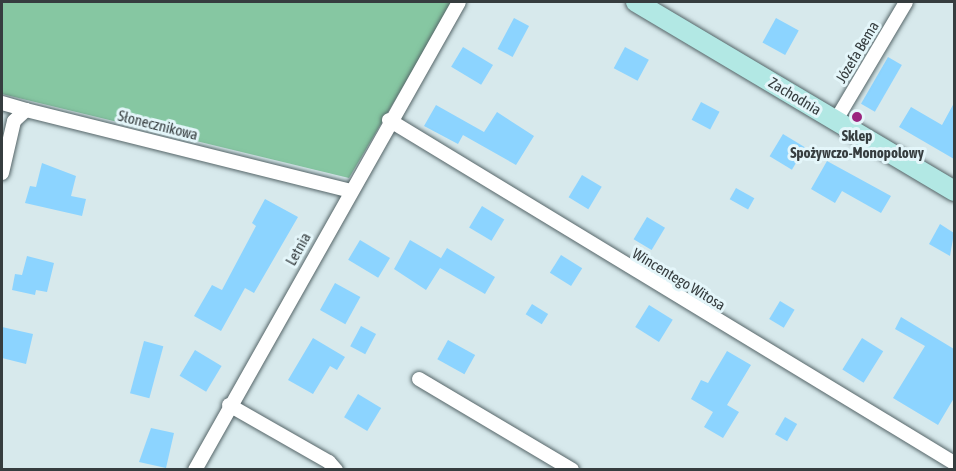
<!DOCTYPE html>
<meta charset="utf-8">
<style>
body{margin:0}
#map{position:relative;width:956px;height:471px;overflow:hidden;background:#d7e9ec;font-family:"Asap Condensed",sans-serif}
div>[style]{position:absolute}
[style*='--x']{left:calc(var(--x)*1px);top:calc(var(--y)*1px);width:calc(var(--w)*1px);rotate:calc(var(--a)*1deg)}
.green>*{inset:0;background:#86c7a2}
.building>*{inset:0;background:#8cd4ff;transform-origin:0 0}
.roads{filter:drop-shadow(0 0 2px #556568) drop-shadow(0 0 2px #556568)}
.street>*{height:14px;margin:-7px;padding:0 7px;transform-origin:7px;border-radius:7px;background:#fff}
.secondary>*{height:20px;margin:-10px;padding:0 10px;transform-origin:10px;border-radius:10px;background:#b2e8e4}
.dots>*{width:16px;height:16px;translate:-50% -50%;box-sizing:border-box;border:3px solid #e4f6fa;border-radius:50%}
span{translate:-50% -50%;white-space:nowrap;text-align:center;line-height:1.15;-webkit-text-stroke:6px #e4f6fa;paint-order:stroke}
.street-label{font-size:15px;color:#363d3f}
.poi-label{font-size:15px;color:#363d3f;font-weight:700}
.frame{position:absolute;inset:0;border:3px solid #363d3f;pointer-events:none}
</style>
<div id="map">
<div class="green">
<div style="clip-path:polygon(2px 2px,453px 2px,349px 178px,2px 94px)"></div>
</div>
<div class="building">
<div style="left:514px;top:18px;width:17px;height:35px;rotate:28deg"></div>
<div style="left:776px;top:18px;width:26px;height:28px;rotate:29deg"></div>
<div style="left:463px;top:47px;width:35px;height:23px;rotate:31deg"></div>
<div style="left:625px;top:47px;width:27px;height:24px;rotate:28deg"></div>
<div style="left:888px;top:57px;width:16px;height:54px;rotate:30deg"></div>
<div style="left:701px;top:102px;width:21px;height:20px;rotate:28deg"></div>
<div style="clip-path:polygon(954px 103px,954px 159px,899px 127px,911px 107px,942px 125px)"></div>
<div style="clip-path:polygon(436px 105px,484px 132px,497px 112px,534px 136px,516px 165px,463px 135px,458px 144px,424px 126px)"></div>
<div style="left:783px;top:134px;width:26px;height:26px;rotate:31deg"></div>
<div style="clip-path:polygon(827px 161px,891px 196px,881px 213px,842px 191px,835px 203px,811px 189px)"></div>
<div style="clip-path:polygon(42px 163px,76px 176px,71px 196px,86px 199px,82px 216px,25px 203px,30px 186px,36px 187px)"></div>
<div style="left:582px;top:175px;width:23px;height:26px;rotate:31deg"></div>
<div style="left:736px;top:188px;width:21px;height:13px;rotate:29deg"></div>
<div style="clip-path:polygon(265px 199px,298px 217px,254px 293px,245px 288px,221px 331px,194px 316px,212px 285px,222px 290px,256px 226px,252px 223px)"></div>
<div style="left:482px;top:206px;width:26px;height:25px;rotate:31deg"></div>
<div style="left:647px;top:217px;width:21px;height:26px;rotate:31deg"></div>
<div style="clip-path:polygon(940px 224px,954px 233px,950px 256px,929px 244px)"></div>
<div style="left:360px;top:240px;width:35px;height:23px;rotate:31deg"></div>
<div style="clip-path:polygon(410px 240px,441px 258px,447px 248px,495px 277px,485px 294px,440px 268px,426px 290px,394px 269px)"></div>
<div style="left:561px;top:255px;width:25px;height:21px;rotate:32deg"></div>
<div style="clip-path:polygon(27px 256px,54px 263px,47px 292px,36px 290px,35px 295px,12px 290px,15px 274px,22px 275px)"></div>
<div style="left:335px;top:283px;width:29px;height:31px;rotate:29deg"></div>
<div style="left:780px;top:301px;width:17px;height:21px;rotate:31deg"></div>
<div style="left:532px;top:304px;width:19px;height:12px;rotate:32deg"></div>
<div style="left:649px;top:305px;width:28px;height:26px;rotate:32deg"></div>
<div style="clip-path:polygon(901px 317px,954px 349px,954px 398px,938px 425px,893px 398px,925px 346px,895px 329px)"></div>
<div style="left:361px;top:326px;width:17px;height:23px;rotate:28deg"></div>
<div style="clip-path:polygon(2px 327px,33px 334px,26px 364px,2px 358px)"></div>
<div style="clip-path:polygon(313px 338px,345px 357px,337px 370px,330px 366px,313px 394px,288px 380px)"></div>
<div style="left:862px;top:338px;width:25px;height:37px;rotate:32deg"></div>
<div style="left:448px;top:340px;width:31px;height:22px;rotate:29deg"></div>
<div style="left:144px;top:341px;width:20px;height:54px;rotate:15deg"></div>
<div style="left:195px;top:350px;width:31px;height:30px;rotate:31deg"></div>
<div style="clip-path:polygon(727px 351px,751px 365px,727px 405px,739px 412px,723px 438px,704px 427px,713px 412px,691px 399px,701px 380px,708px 383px)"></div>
<div style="left:358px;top:394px;width:27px;height:27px;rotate:31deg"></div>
<div style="left:785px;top:417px;width:14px;height:20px;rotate:30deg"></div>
<div style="clip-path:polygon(151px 428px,174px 433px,166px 468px,139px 462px)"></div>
</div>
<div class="roads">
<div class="street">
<div style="--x:2;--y:103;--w:25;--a:16"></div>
<div style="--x:389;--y:120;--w:661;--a:31.26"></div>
<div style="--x:836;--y:120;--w:137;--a:-59.3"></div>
<div style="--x:2;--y:173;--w:53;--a:-77"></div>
<div style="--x:14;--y:121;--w:16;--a:-43"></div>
<div style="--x:26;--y:110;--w:334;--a:14"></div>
<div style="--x:419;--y:379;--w:178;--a:30.7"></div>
<div style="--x:229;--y:405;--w:115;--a:29.7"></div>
<div style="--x:329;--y:462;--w:11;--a:49"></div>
<div style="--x:195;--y:470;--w:537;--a:-60.57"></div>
</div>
<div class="secondary">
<div style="--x:636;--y:2;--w:370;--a:30.7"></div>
</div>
</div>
<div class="dots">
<div style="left:857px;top:117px;background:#9b247e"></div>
</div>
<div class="street-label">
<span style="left:857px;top:52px;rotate:-59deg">Józefa Bema</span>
<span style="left:795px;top:96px;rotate:31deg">Zachodnia</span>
<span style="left:158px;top:125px;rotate:14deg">Słonecznikowa</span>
<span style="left:298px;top:249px;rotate:-61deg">Letnia</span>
<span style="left:679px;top:279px;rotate:31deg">Wincentego Witosa</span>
</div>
<div class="poi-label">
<span style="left:857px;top:144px">Sklep<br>Spożywczo-Monopolowy</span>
</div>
<div class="frame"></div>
</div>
